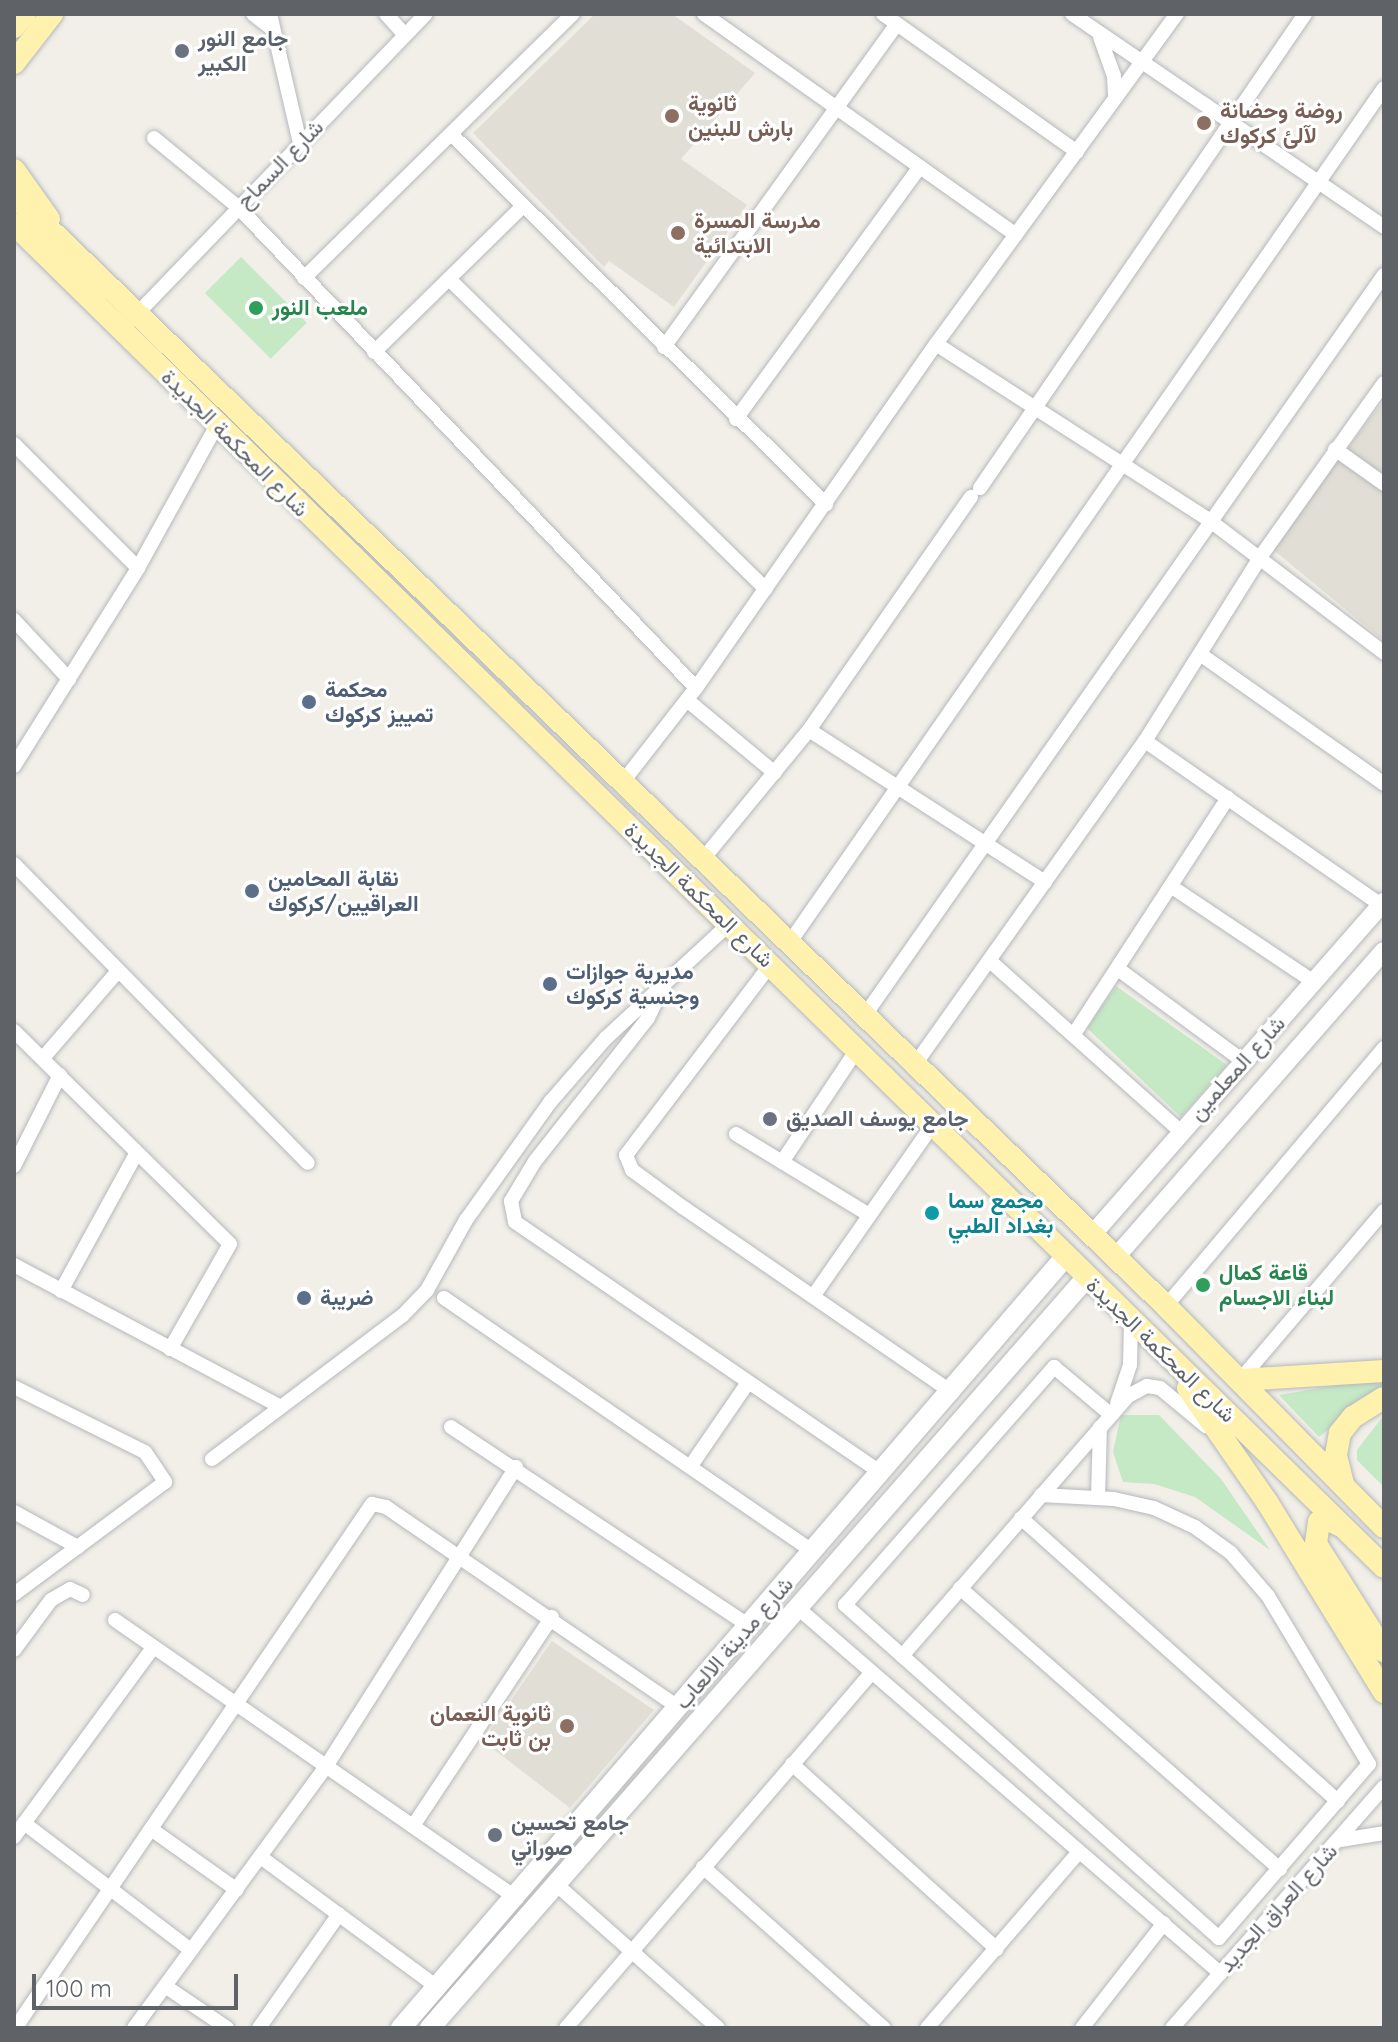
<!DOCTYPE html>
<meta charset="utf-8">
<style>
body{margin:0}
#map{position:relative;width:1398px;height:2042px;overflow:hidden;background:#f1efe8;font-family:Quicksand,Vazirmatn,sans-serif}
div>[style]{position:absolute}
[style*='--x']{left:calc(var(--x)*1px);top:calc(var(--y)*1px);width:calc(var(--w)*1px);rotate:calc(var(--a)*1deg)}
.education>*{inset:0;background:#e1ded6}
.green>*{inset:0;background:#c5e8c5;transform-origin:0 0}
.roads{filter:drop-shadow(0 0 2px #b5b8bc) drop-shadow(0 0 2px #b5b8bc)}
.minor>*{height:14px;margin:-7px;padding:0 7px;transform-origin:7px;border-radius:7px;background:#fff}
.tertiary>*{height:18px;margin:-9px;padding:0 9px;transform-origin:9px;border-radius:9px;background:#fff}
.secondary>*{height:20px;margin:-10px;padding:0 10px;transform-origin:10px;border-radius:10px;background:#fff}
.primary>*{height:22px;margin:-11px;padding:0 11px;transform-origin:11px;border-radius:11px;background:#fff2af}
.dots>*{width:22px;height:22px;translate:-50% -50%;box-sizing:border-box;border:4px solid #fff;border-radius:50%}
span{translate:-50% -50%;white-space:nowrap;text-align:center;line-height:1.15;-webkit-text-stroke:6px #fff;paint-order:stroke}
.worship-label{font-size:22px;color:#5b616d;font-weight:700}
.left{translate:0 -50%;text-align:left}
.education-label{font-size:22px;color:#785e54;font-weight:700}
.right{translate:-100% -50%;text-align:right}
.street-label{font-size:22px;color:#5f6368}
.leisure-label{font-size:22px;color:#27864d;font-weight:700}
.service-label{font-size:22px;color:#4e5e75;font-weight:700}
.culture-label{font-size:22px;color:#0d838f;font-weight:700}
.frame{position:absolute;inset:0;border:16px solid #5f6368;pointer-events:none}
.scale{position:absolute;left:32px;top:1974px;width:206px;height:36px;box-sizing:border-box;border:4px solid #5f6368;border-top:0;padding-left:10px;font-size:24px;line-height:28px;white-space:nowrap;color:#5f6368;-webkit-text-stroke:6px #fff;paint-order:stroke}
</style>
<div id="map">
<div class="education">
<div style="clip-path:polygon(595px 14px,672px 14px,755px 73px,681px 159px,747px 205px,674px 307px,609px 261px,604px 267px,473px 133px)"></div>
<div style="clip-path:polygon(1384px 400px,1384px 476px,1347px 449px)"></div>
<div style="clip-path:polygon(1337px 459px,1384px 493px,1384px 641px,1271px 548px)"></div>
<div style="clip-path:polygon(552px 1641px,654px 1710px,570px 1808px,483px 1741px)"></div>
</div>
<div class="green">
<div style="left:241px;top:257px;width:93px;height:51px;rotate:45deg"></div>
<div style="clip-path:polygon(1116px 986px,1227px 1065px,1181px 1117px,1087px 1028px)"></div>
<div style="clip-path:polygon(1384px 1377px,1384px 1386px,1319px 1437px,1279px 1395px)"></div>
<div style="clip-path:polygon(1121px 1415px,1159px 1415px,1221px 1479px,1270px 1550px,1195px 1497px,1154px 1484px,1123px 1482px,1113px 1452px)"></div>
<div style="clip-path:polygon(1384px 1415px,1384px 1487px,1357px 1460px,1357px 1450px)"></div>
</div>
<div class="roads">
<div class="minor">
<div style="--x:253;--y:14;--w:24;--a:38"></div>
<div style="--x:270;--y:14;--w:132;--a:76.9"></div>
<div style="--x:386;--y:14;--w:28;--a:48"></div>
<div style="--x:704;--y:14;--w:382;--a:35.3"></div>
<div style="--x:883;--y:14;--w:238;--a:35.4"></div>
<div style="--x:1072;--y:14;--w:378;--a:34.3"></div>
<div style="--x:1100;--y:37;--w:41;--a:70.3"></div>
<div style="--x:1114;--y:76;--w:22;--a:87"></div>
<div style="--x:451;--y:134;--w:527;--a:44.62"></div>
<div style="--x:154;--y:138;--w:109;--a:39.4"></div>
<div style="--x:238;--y:207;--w:664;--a:46.4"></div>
<div style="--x:304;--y:278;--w:377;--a:-44.5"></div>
<div style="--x:449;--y:279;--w:443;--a:44.4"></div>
<div style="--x:136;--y:315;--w:418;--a:-46.1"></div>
<div style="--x:936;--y:344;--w:325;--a:32.8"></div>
<div style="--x:1209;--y:520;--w:220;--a:37.2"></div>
<div style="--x:664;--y:347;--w:398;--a:-54.2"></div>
<div style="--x:374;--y:352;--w:209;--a:-44.4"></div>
<div style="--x:736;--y:419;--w:312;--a:-53.9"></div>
<div style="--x:14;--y:444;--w:175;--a:45"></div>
<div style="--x:1335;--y:449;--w:60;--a:35.5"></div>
<div style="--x:980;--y:488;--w:575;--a:-55.56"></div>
<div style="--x:14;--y:620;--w:81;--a:47"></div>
<div style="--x:1200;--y:654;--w:225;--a:35.2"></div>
<div style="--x:687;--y:700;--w:114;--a:39.7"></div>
<div style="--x:809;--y:730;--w:281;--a:32.8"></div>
<div style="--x:1145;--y:741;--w:287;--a:34.8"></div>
<div style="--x:14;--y:766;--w:234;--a:-57.9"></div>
<div style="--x:138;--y:568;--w:163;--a:-61.1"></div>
<div style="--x:622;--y:783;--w:120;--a:-52.1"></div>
<div style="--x:696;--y:688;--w:419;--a:-55.1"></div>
<div style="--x:936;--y:344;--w:409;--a:-53.9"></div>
<div style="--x:703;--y:859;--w:167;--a:-50.6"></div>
<div style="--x:809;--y:730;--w:284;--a:-55.2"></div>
<div style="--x:14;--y:864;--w:419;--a:45.5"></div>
<div style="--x:1172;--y:887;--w:171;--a:33.8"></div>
<div style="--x:790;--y:942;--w:1040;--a:-55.18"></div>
<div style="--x:990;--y:961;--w:256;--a:41.8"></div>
<div style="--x:771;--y:964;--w:240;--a:127.2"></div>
<div style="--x:626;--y:1155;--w:16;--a:68"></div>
<div style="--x:632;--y:1170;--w:64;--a:36.2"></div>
<div style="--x:684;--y:1208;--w:326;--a:34.5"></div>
<div style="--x:1118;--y:969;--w:155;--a:36.4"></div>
<div style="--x:662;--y:989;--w:32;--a:116"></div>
<div style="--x:648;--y:1018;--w:182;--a:128.3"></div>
<div style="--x:535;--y:1161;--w:47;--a:121"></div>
<div style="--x:511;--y:1201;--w:21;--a:79"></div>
<div style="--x:515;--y:1222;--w:445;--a:34.4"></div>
<div style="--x:865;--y:1015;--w:904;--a:-54.96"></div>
<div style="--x:14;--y:1031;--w:303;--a:44.6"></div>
<div style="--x:230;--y:1244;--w:121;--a:119.7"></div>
<div style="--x:1074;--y:1034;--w:282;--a:-56.9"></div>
<div style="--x:43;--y:1058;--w:115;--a:-49.2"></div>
<div style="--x:916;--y:1063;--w:395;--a:-54.6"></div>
<div style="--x:1145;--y:741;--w:218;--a:-57.9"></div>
<div style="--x:1261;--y:556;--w:212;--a:-54.6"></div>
<div style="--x:736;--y:1134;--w:156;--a:31.3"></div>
<div style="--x:782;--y:1162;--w:133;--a:-56.3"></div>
<div style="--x:14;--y:1166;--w:102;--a:-63.2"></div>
<div style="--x:14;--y:1265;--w:300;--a:28"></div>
<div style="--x:61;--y:1291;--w:156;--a:-61.3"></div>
<div style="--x:814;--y:1295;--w:206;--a:-55.1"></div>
<div style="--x:444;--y:1298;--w:449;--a:34.5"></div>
<div style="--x:1166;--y:1306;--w:338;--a:-49.8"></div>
<div style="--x:1240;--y:1380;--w:222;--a:-49.6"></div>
<div style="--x:14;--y:1387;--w:146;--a:26.4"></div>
<div style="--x:145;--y:1452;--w:36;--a:56"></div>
<div style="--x:165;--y:1482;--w:188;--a:143.4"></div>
<div style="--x:1117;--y:1404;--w:41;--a:-71.6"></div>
<div style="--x:1130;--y:1365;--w:44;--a:-88.7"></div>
<div style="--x:451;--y:1427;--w:357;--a:33.7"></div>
<div style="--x:212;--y:1459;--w:239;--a:-37"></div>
<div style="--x:403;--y:1315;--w:35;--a:-46"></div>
<div style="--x:427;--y:1290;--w:80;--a:-60.9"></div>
<div style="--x:466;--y:1220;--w:146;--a:-54.5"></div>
<div style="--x:551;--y:1101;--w:84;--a:-48.9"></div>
<div style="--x:606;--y:1038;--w:169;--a:-42.8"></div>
<div style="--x:690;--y:1467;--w:101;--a:-55.5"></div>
<div style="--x:1041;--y:1495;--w:73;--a:3.1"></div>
<div style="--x:1114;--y:1499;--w:41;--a:12.7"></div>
<div style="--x:1154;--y:1508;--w:45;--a:24.9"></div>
<div style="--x:1195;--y:1527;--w:44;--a:35.8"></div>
<div style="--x:1231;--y:1553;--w:57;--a:49.3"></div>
<div style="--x:1268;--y:1596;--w:196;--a:59"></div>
<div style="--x:1369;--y:1764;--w:230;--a:130.8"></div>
<div style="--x:1219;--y:1938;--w:501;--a:-138.32"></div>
<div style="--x:845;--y:1605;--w:317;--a:-48.7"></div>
<div style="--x:1054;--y:1367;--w:73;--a:40"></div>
<div style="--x:1098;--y:1497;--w:70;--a:-88.4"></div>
<div style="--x:14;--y:1512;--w:73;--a:28.7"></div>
<div style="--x:1021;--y:1518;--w:425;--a:41.8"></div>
<div style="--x:960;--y:1588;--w:426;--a:41.3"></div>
<div style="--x:799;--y:1609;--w:557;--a:40.85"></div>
<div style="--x:115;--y:1620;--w:489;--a:34.7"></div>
<div style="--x:14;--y:1650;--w:62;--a:-53.5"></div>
<div style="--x:51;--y:1600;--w:22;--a:-30"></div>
<div style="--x:70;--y:1589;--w:14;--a:25"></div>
<div style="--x:902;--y:1656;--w:344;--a:-49"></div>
<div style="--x:1128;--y:1396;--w:21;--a:-28"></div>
<div style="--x:1147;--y:1386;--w:13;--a:9"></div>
<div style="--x:1160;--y:1388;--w:60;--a:39.6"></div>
<div style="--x:792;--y:1764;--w:276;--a:42.1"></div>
<div style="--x:24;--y:1823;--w:210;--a:37.3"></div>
<div style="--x:413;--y:1826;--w:251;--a:-56.4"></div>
<div style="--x:151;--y:1829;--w:105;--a:35.3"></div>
<div style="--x:14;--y:1837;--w:235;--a:-53.7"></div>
<div style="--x:1341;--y:1840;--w:44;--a:-9.2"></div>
<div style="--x:262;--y:1858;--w:217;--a:36.4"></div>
<div style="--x:703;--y:1867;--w:242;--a:41.7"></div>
<div style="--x:557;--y:1885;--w:215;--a:41.6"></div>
<div style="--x:165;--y:1986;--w:75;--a:34.1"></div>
<div style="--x:16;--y:2027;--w:633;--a:-55.76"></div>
<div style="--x:372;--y:1504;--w:14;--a:12"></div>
<div style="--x:386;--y:1507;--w:353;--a:34.4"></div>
<div style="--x:134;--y:2028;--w:326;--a:-53.7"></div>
<div style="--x:327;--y:1765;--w:353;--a:-57.6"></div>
<div style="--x:259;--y:2028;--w:139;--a:-54.9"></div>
<div style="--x:566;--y:2028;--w:469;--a:-49.3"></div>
<div style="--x:927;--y:2028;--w:231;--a:-49.2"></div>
<div style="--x:1082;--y:2028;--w:133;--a:-52"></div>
<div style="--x:1172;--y:2028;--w:321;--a:-48.7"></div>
</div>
<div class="tertiary">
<div style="--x:1092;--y:1235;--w:443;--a:-48.8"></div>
<div style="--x:1115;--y:1258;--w:408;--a:-48.8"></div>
</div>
<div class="secondary">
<div style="--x:401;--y:2028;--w:1018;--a:-49.26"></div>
<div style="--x:430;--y:2028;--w:996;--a:-48.82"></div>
</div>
<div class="primary">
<div style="--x:14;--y:27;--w:17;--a:-50"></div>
<div style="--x:14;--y:63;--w:62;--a:-52.2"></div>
<div style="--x:14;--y:170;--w:60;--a:54.5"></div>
<div style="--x:14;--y:195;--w:1600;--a:43.96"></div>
<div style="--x:1166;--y:1306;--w:310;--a:45.4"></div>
<div style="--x:14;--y:224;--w:1918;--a:44.43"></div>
<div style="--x:1240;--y:1380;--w:144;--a:-3.6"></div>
<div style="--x:1188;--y:1388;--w:139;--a:55.3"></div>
<div style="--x:1267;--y:1502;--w:223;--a:58.4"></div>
<div style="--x:1343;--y:1484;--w:30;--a:-104"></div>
<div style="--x:1336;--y:1455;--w:22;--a:-80"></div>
<div style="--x:1340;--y:1433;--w:21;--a:-51"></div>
<div style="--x:1353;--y:1417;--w:36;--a:-32"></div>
<div style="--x:1341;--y:1526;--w:13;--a:-153"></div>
<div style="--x:1329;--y:1520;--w:10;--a:169"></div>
<div style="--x:1319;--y:1522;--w:22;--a:98"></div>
<div style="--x:1316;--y:1544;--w:127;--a:57.6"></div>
</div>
</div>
<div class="dots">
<div style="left:182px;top:51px;background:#6b7280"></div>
<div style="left:672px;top:116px;background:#8d6e63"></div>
<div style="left:1204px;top:123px;background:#8d6e63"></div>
<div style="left:678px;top:233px;background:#8d6e63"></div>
<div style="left:256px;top:308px;background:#2e9e5b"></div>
<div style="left:309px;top:702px;background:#5c6f8a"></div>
<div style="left:252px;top:891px;background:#5c6f8a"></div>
<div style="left:550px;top:984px;background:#5c6f8a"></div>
<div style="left:770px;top:1119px;background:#6b7280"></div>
<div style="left:932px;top:1213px;background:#0f9aa8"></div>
<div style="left:1203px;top:1285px;background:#2e9e5b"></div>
<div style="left:304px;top:1298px;background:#5c6f8a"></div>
<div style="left:567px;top:1726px;background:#8d6e63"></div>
<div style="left:495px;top:1835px;background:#6b7280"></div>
</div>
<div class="worship-label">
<span class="left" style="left:198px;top:51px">جامع النور<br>الكبير</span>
<span class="left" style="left:786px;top:1119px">جامع يوسف الصديق</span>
<span class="left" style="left:511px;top:1835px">جامع تحسين<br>صوراني</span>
</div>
<div class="education-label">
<span class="left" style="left:688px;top:116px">ثانوية<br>بارش للبنين</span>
<span class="left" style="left:1220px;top:123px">روضة وحضانة<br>لآلئ كركوك</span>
<span class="left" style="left:694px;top:233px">مدرسة المسرة<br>الابتدائية</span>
<span class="right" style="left:551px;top:1726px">ثانوية النعمان<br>بن ثابت</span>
</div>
<div class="street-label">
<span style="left:280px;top:164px;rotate:-46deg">شارع السماح</span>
<span style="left:235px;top:443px;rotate:45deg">شارع المحكمة الجديدة</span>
<span style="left:699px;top:895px;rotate:44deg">شارع المحكمة الجديدة</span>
<span style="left:1237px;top:1068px;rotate:-48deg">شارع المعلمين</span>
<span style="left:1161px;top:1350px;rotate:44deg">شارع المحكمة الجديدة</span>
<span style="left:734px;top:1643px;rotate:-49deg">شارع مدينة الالعاب</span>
<span style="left:1278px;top:1908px;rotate:-48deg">شارع العراق الجديد</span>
</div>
<div class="leisure-label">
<span class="left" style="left:272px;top:308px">ملعب النور</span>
<span class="left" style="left:1219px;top:1285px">قاعة كمال<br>لبناء الاجسام</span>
</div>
<div class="service-label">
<span class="left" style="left:325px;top:702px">محكمة<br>تمييز كركوك</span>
<span class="left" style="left:268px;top:891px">نقابة المحامين<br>العراقيين/كركوك</span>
<span class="left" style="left:566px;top:984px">مديرية جوازات<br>وجنسية كركوك</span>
<span class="left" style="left:320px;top:1298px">ضريبة</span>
</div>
<div class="culture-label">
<span class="left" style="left:948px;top:1213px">مجمع سما<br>بغداد الطبي</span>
</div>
<div class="frame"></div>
<div class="scale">100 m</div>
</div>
